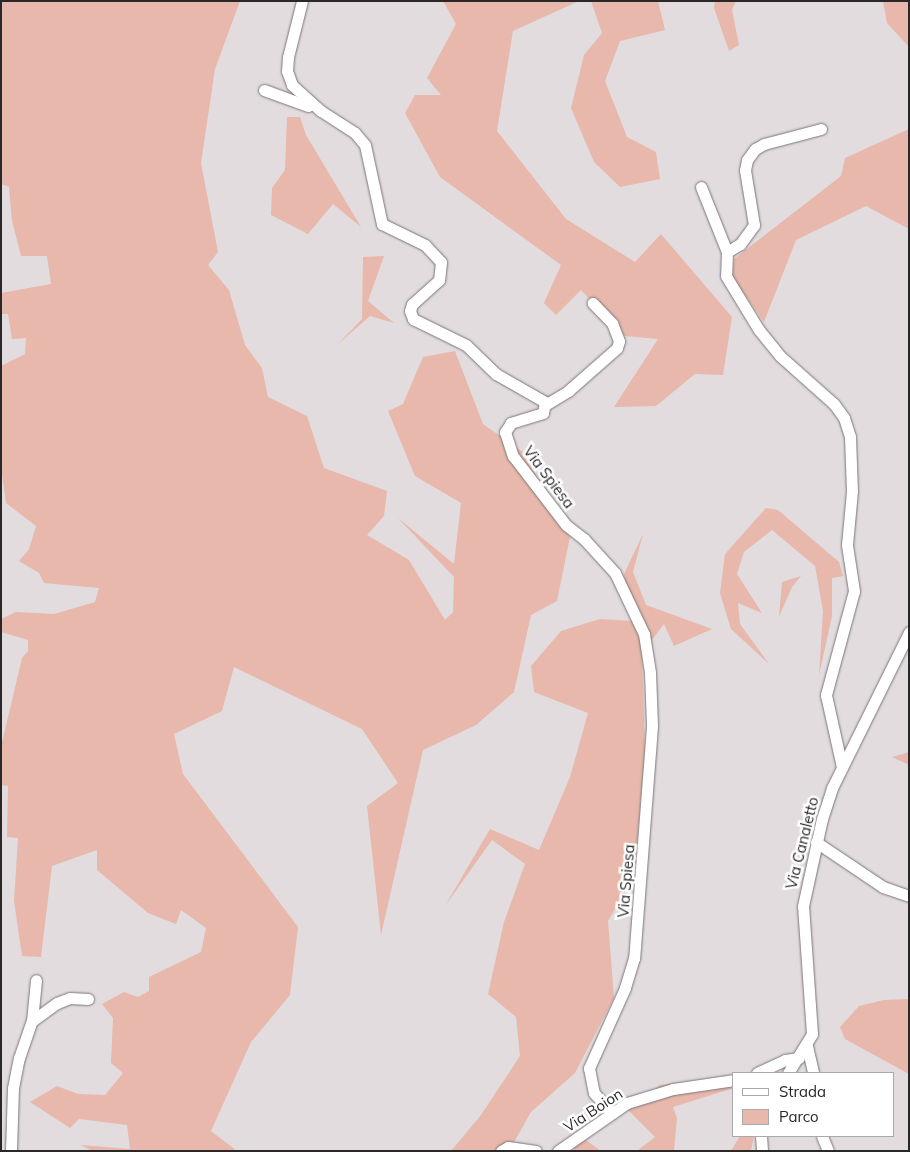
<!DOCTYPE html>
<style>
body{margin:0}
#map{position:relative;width:910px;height:1152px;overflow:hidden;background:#e2dcdf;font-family:Mulish,sans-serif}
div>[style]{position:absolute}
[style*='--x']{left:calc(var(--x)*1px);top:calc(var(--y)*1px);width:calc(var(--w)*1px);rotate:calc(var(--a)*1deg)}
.green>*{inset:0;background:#e7b8ab}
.roads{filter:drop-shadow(0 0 1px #7a7577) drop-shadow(0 0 1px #7a7577)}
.minor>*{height:11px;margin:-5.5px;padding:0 5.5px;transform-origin:5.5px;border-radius:5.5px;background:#fff}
span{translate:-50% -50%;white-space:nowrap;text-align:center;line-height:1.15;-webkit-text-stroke:5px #fff;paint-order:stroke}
.street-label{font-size:15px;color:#292728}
.frame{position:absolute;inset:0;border:2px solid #292728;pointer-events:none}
.legend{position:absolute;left:732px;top:1072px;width:162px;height:65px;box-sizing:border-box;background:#fff;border:1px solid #a9a9a9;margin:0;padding:6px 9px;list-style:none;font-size:15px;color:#292728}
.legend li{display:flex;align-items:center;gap:10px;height:25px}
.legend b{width:25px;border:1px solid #a9a9a9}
</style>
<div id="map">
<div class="green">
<div style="clip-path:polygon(1px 1px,240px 1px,215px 69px,201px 163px,218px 252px,208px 265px,229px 290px,245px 345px,262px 368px,268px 397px,307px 416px,324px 468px,387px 491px,384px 516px,367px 535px,409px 560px,445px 620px,453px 612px,454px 577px,398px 518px,454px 564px,461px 503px,415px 476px,388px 411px,403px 404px,423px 357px,455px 351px,483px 424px,523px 452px,570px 537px,557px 601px,531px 615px,514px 692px,476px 725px,423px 750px,381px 935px,367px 806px,398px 783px,362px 729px,234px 667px,222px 711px,174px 734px,183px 774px,298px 927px,290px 995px,251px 1042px,211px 1131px,237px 1151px,92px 1151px,81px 1145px,130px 1149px,127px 1125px,79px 1119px,70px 1128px,30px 1102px,57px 1086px,78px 1094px,105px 1095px,123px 1073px,111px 1063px,113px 1018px,102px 1004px,124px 992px,138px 997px,149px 991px,149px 977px,201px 952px,206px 928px,181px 910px,176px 924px,148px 913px,97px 870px,97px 850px,52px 866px,41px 957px,22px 956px,14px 901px,18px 838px,7px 837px,8px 786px,1px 785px,1px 747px,22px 658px,28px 651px,28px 640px,1px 632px,1px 619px,16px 612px,54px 614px,95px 602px,99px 588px,44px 583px,39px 573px,19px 561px,29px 549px,36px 526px,6px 503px,1px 467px,1px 366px,25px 354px,26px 338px,12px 339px,8px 314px,1px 314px,1px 293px,51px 284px,47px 256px,21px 256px,12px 221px,9px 187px,1px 184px)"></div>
<div style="clip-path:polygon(443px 1px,579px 1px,513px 31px,497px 131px,566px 219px,635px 262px,661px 234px,732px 317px,723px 375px,695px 374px,656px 406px,614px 407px,658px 339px,625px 336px,581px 290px,556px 315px,544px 303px,561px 265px,440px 177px,405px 113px,415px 95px,441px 95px,427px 78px,456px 24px)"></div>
<div style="clip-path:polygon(591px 1px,658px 1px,665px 30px,620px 41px,605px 81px,627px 137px,656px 152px,660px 179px,620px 187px,594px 162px,571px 108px,584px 55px,602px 33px)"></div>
<div style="clip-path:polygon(715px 1px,736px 1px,732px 10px,739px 45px,729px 51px,714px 8px)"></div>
<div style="clip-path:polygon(883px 1px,909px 1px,909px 47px,887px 23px)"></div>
<div style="clip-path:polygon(287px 117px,300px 117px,306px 135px,361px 227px,333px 204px,308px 234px,271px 215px,272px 188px,285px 170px)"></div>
<div style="clip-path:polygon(909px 129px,909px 229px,866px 206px,796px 240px,764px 322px,732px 277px,734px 259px,841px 176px,845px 158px)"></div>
<div style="clip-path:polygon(384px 256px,368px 301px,394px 323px,370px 316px,337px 345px,362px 319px,363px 257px)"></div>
<div style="clip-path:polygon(766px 508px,778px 510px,839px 562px,843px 576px,832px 578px,832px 616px,819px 675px,823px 611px,815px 566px,772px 530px,744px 552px,737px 574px,762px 613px,738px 603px,740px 624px,769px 664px,731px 629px,720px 593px,725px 554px)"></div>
<div style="clip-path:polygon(643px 534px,633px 572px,646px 605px,712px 629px,674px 646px,664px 624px,642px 653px,645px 750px,634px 877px,608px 921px,614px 998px,575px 1073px,531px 1112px,509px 1151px,451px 1151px,481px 1115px,520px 1056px,516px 1017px,488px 994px,504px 922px,525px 864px,492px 840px,445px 906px,490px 829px,539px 850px,570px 777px,588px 713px,534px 692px,531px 666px,561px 631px,600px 619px,632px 621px,624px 574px)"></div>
<div style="clip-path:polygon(801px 576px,792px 587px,779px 617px,782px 582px)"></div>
<div style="clip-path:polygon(909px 752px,909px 765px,892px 757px)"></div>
<div style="clip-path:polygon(909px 999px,909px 1074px,845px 1039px,840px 1027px,859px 1006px,884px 1000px)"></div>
<div style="clip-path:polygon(734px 1076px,734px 1088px,673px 1107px,677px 1118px,674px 1151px,637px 1151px,655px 1137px,628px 1110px,660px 1085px)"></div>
<div style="clip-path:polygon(740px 1136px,754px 1136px,751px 1151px,731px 1151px)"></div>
<div style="clip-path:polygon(583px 1138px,601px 1151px,576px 1151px,573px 1148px)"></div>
</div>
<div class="roads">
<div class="minor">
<div style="--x:302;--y:1;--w:58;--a:104"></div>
<div style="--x:288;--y:57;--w:14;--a:94"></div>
<div style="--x:287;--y:71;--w:15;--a:70"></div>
<div style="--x:292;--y:85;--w:39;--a:42"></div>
<div style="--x:321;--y:111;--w:40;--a:32.9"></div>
<div style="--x:355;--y:133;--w:16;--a:50"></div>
<div style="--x:365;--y:145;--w:81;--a:77.9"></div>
<div style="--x:382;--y:224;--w:48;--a:26"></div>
<div style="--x:425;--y:245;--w:23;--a:47"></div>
<div style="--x:441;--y:262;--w:18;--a:96"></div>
<div style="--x:439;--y:280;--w:36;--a:138"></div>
<div style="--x:412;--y:304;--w:7;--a:106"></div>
<div style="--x:410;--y:311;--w:9;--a:69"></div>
<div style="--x:413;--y:319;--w:59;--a:26.1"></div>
<div style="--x:466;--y:345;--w:42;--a:44"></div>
<div style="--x:496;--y:374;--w:56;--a:29.7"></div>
<div style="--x:545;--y:402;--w:11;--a:100"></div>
<div style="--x:543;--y:413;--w:34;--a:163"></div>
<div style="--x:511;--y:423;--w:11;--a:124"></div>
<div style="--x:505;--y:432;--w:25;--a:72"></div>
<div style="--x:513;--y:456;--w:87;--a:52.5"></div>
<div style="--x:566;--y:525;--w:23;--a:38"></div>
<div style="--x:584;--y:539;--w:46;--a:47.6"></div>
<div style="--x:615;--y:573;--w:68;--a:64.6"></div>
<div style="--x:644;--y:634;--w:39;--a:81"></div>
<div style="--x:650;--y:673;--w:53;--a:87.8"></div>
<div style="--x:652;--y:726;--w:233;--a:94.4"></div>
<div style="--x:634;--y:958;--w:31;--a:107"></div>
<div style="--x:625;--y:988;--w:88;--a:114.2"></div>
<div style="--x:589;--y:1068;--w:25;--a:79"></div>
<div style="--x:594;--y:1093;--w:27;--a:48"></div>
<div style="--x:264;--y:90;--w:47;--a:20"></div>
<div style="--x:821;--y:129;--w:59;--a:165.3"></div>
<div style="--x:764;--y:144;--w:10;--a:151"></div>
<div style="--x:755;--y:149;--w:14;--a:126"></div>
<div style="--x:747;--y:160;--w:10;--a:101"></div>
<div style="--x:745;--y:170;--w:56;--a:80.7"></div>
<div style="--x:754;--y:225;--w:24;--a:126"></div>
<div style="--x:740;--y:244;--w:15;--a:148"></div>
<div style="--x:727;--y:252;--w:24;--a:92"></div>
<div style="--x:726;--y:276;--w:63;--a:58.6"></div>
<div style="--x:759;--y:330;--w:33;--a:51"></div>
<div style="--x:780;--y:356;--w:72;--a:41.6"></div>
<div style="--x:834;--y:404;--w:17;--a:54"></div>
<div style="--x:844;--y:418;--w:20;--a:72"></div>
<div style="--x:850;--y:437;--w:54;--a:87.9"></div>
<div style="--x:852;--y:491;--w:54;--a:95.3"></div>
<div style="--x:847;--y:545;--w:47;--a:81.3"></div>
<div style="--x:854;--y:591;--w:108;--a:105.1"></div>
<div style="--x:826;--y:695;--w:74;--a:77.5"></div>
<div style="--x:701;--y:187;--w:70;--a:68.2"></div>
<div style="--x:545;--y:405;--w:27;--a:-31"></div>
<div style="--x:568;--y:391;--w:65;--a:-41.3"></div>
<div style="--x:617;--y:348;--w:7;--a:-74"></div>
<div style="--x:619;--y:341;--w:19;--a:-111"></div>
<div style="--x:612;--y:323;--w:28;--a:-134"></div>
<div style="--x:816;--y:842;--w:81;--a:33.9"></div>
<div style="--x:883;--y:887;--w:28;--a:19"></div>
<div style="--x:32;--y:1021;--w:31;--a:-36"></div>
<div style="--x:57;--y:1003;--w:14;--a:-21"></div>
<div style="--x:70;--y:998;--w:18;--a:3"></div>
<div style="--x:807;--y:1046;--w:28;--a:77"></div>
<div style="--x:757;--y:1073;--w:31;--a:-25"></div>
<div style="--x:785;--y:1060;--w:14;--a:-8"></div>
<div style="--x:788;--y:1073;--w:46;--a:-58.4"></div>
<div style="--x:812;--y:1034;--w:128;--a:-94"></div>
<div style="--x:803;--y:906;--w:89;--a:-77.7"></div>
<div style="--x:822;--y:819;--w:33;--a:-72"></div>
<div style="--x:832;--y:788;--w:174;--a:-63.7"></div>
<div style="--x:761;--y:1136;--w:15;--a:86"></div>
<div style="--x:822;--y:1136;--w:16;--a:68"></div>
<div style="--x:11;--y:1151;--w:63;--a:-88.2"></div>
<div style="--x:13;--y:1088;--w:31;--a:-79"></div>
<div style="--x:19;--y:1058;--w:39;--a:-71"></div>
<div style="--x:32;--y:1021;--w:41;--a:-84.4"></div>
<div style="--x:501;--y:1151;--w:8;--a:-30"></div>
<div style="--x:508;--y:1147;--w:28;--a:8"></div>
<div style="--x:558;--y:1151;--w:84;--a:-34.8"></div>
<div style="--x:627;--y:1103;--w:48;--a:-16.9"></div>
<div style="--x:673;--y:1089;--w:62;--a:-8.4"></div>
</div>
</div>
<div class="street-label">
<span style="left:549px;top:477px;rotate:53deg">Via Spiesa</span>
<span style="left:802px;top:843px;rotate:-76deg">Via Canaletto</span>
<span style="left:626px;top:881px;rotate:-85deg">Via Spiesa</span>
<span style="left:593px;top:1110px;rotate:-33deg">Via Boion</span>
</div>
<div class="frame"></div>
<ul class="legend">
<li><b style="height:6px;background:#fff"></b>Strada</li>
<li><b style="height:14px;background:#e7b8ab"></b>Parco</li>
</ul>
</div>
